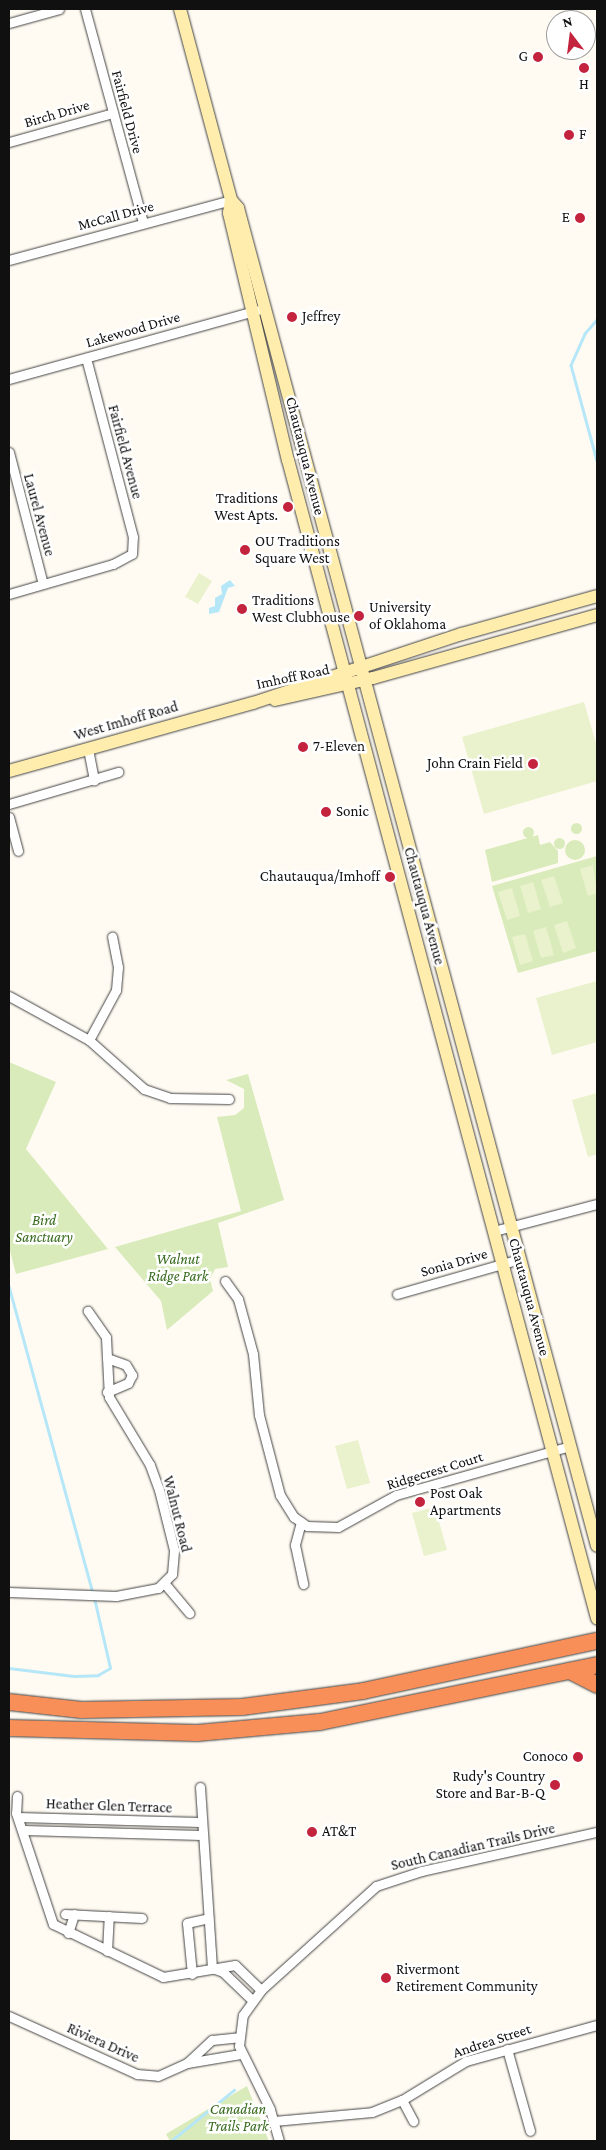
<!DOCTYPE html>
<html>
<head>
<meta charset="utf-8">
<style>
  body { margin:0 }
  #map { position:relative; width:606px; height:2150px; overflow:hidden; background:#fffbf2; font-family:"Crimson Pro",serif }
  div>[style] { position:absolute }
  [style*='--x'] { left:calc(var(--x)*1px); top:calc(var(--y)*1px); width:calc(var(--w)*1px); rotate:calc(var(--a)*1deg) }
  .green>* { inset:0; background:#d9ebba }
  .round { border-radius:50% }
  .pitch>* { inset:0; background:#e9f2cc }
  .water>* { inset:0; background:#b5e7f8 }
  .stream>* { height:2.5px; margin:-1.25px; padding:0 1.25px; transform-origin:1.25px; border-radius:1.25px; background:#b5e7f8 }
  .roads { filter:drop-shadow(0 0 1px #434343) drop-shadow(0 0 1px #434343) }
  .street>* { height:9px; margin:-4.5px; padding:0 4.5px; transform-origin:4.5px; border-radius:4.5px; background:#fff }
  .secondary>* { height:12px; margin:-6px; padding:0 6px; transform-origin:6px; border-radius:6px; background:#ffedad }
  .highway>* { height:16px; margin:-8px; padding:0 8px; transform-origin:8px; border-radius:8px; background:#f88e58 }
  .dots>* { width:14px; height:14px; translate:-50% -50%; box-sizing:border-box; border:2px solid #fff; border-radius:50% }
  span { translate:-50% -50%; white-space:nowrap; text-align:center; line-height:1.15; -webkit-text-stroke:5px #fff; paint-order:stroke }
  .poi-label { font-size:15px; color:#101010 }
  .right { translate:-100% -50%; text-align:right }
  .left { translate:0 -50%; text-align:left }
  .street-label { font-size:15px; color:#101010 }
  .park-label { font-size:15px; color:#366a1d; font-style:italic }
  .frame { position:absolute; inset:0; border:10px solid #101010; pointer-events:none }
  .north { position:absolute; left:546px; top:10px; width:50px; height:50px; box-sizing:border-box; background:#fff; border:1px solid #9f9f9f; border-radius:50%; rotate:345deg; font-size:14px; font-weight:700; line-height:20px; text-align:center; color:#101010 }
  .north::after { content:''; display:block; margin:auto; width:18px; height:22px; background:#c4233d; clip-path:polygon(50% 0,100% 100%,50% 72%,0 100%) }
</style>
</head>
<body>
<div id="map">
  <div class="green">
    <i class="round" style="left:570.5px;top:822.5px;width:11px;height:11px"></i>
    <i class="round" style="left:522.5px;top:826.5px;width:11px;height:11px"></i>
    <i style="clip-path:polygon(538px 835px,540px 845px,550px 842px,558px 851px,558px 863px,492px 882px,485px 850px)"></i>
    <i class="round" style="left:553.5px;top:837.5px;width:11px;height:11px"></i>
    <i class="round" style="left:565px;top:840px;width:20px;height:20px"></i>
    <i style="clip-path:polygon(597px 856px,597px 951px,518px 973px,492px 886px)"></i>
    <i style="clip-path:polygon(9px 1062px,56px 1082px,26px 1149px,108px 1249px,16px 1274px,9px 1247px)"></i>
    <i style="clip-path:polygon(248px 1074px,284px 1200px,218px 1223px,228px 1267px,215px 1269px,210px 1279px,213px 1291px,167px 1330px,161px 1301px,115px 1247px,241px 1211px,217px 1117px,235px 1115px,244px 1108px,244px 1089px,226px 1080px)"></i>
    <i style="clip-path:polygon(247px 2086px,269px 2141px,170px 2141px,166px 2134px)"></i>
  </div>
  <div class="pitch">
    <i style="clip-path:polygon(199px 573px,212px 581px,198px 604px,185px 597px)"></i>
    <i style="clip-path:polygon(584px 702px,597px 747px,597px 781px,484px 814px,462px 737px)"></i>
    <i style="clip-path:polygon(593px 865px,597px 893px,588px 896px,580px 869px)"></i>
    <i style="clip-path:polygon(554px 876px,563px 903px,550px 907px,541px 880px)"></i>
    <i style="clip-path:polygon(533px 882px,541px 909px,528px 913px,520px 886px)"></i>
    <i style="clip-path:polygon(512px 888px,520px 916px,507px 920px,498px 892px)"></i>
    <i style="clip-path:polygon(567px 921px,576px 948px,563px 953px,554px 925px)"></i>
    <i style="clip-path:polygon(546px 927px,554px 955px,541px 958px,533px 931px)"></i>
    <i style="clip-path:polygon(525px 934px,533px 961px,520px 965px,512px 937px)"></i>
    <i style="clip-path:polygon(597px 981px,597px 1042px,552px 1055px,536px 998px)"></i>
    <i style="clip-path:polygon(597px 1093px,597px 1154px,588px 1157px,572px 1100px)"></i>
    <i style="clip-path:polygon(358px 1440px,370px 1483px,347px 1489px,335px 1446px)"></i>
    <i style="clip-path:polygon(435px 1507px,447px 1550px,424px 1556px,412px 1513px)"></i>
  </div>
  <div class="water">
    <i style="clip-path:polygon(230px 580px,235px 586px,228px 588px,219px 612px,209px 614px,209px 608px,215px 606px,215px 598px,222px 594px,221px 586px)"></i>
  </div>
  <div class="stream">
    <i style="--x:597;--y:320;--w:18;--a:131"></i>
    <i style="--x:585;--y:334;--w:34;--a:114"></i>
    <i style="--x:571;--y:365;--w:99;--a:74.8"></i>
    <i style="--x:9;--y:1286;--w:318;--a:74.7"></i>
    <i style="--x:9;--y:1668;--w:65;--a:7"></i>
    <i style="--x:74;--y:1676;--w:24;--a:-2"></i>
    <i style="--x:98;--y:1675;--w:14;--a:-30"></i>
    <i style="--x:110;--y:1668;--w:72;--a:-102.9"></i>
    <i style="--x:171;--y:2141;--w:81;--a:-39"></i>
  </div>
  <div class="roads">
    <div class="street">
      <i style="--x:85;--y:9;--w:221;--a:74.8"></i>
      <i style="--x:9;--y:23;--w:52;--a:-15.6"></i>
      <i style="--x:9;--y:142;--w:108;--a:-15.6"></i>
      <i style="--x:9;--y:260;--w:230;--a:-15.1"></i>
      <i style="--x:9;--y:379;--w:257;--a:-15.5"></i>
      <i style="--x:9;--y:452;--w:136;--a:75.6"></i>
      <i style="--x:9;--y:594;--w:108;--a:-16.1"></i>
      <i style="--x:113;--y:564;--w:21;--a:-28"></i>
      <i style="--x:132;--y:554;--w:17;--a:-87"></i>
      <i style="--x:133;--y:537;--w:185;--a:-104.7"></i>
      <i style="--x:88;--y:749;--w:32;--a:79"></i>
      <i style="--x:9;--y:804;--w:114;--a:-16.4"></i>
      <i style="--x:9;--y:817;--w:35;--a:75"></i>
      <i style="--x:9;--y:996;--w:91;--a:28.8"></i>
      <i style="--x:89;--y:1040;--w:74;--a:41.7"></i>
      <i style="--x:144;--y:1089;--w:28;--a:19"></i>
      <i style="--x:170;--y:1098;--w:59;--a:1"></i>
      <i style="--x:89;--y:1040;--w:57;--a:-61.6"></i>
      <i style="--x:116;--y:990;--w:23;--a:-85"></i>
      <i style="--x:118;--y:967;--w:31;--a:-101"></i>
      <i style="--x:494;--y:1231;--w:106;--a:-14.7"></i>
      <i style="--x:225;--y:1281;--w:22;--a:54"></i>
      <i style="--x:238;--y:1299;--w:57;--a:74.7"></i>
      <i style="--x:253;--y:1354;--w:61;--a:84.4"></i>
      <i style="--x:259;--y:1415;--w:83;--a:75.3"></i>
      <i style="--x:280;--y:1495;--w:26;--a:58"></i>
      <i style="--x:294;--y:1517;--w:16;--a:35"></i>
      <i style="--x:307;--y:1526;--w:31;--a:2"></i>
      <i style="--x:338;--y:1527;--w:66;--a:-28.9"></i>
      <i style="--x:396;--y:1495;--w:181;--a:-15.7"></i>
      <i style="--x:397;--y:1294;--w:128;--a:-15.9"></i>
      <i style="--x:107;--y:1358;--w:20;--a:20"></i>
      <i style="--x:126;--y:1365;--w:12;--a:59"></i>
      <i style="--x:132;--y:1375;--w:9;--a:117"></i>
      <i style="--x:128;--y:1383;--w:23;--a:157"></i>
      <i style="--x:301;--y:1522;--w:24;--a:105"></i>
      <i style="--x:295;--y:1545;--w:40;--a:78"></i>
      <i style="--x:165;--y:1584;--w:38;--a:50"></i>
      <i style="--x:9;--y:1592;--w:107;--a:2.1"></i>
      <i style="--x:116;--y:1596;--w:43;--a:-10.8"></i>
      <i style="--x:158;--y:1588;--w:20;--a:-45"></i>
      <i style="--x:172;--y:1574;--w:24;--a:-85"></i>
      <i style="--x:174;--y:1550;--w:62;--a:-104"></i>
      <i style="--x:159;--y:1490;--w:27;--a:-110"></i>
      <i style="--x:150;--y:1465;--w:79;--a:-121.1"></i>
      <i style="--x:109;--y:1397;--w:60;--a:-92.9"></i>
      <i style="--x:106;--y:1337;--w:32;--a:-125"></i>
      <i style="--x:200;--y:1787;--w:181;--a:86.2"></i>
      <i style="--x:17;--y:1796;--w:17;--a:93"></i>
      <i style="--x:16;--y:1813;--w:117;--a:71.6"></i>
      <i style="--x:53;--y:1924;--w:122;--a:25.7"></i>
      <i style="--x:163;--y:1977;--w:73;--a:-9.5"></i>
      <i style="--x:235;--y:1965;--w:36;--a:44"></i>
      <i style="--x:18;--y:1817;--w:182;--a:1.6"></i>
      <i style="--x:24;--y:1830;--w:177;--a:1.6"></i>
      <i style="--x:65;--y:1914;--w:77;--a:3"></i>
      <i style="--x:68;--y:1933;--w:20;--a:-72"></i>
      <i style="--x:107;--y:1951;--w:35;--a:-87"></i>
      <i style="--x:212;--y:1968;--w:12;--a:20"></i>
      <i style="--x:223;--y:1972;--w:40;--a:44"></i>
      <i style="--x:192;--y:1974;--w:51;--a:-95.6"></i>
      <i style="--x:187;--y:1923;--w:22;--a:-13"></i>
      <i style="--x:9;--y:2016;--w:141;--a:24.4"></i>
      <i style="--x:137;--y:2074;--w:21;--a:5"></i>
      <i style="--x:158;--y:2076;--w:32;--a:-24"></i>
      <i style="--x:187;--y:2063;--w:54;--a:-9.6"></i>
      <i style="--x:507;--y:2049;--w:85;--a:74.3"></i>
      <i style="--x:187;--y:2063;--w:34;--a:-43"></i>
      <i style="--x:212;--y:2040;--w:27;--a:-6"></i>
      <i style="--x:402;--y:2100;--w:24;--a:62"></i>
      <i style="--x:274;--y:2121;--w:98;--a:-5.2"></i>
      <i style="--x:372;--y:2112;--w:32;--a:-22"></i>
      <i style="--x:402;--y:2100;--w:75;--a:-31.4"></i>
      <i style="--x:466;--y:2061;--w:136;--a:-15.4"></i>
      <i style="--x:279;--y:2141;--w:33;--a:-106"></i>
      <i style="--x:270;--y:2109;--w:70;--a:-116.2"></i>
      <i style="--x:239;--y:2046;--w:31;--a:-83"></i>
      <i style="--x:243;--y:2015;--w:31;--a:-54"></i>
      <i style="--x:261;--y:1990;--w:155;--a:-42.1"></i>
      <i style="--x:376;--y:1886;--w:48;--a:-18.1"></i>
      <i style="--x:422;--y:1871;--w:179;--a:-12.6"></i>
    </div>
    <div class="secondary">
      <i style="--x:180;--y:9;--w:198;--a:75"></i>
      <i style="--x:231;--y:200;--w:13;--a:99"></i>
      <i style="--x:229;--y:213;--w:254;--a:76.6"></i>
      <i style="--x:288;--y:460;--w:1199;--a:75.06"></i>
      <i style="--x:231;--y:200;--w:11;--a:49"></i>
      <i style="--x:238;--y:208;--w:1385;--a:74.98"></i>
      <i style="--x:275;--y:700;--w:100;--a:-12.7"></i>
      <i style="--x:373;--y:678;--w:233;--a:-15.7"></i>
      <i style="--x:9;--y:771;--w:253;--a:-15.6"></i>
      <i style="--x:253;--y:703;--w:220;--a:-18.3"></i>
      <i style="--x:462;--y:634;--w:140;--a:-15.7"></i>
    </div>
    <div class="highway">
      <i style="--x:570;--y:1671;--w:30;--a:27"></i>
      <i style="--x:9;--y:1702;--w:73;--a:6.3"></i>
      <i style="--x:82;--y:1710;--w:160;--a:-1.1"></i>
      <i style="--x:242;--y:1707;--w:122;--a:-7.5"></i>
      <i style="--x:363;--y:1691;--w:239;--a:-12.1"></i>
      <i style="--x:9;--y:1728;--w:188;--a:1.5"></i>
      <i style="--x:197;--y:1733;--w:123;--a:-5.1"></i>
      <i style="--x:320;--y:1722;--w:283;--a:-11.6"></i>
    </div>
  </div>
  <div class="dots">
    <i style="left:538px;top:57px;background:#c4233d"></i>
    <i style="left:584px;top:68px;background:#c4233d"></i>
    <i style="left:569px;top:135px;background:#c4233d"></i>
    <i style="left:580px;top:218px;background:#c4233d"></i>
    <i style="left:292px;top:317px;background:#c4233d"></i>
    <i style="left:288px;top:507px;background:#c4233d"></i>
    <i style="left:245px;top:550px;background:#c4233d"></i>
    <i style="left:242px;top:609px;background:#c4233d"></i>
    <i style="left:359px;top:616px;background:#c4233d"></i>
    <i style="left:303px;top:747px;background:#c4233d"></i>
    <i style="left:533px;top:764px;background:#c4233d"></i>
    <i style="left:326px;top:812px;background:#c4233d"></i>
    <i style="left:390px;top:877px;background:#c4233d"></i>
    <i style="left:420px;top:1502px;background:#c4233d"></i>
    <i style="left:578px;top:1757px;background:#c4233d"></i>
    <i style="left:555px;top:1785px;background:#c4233d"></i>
    <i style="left:312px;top:1832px;background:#c4233d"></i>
    <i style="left:386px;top:1978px;background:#c4233d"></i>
  </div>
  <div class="poi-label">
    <span class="right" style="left:528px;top:57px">G</span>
    <span style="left:584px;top:85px">H</span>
    <span class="left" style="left:579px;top:135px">F</span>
    <span class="right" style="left:570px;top:218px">E</span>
    <span class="left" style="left:302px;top:317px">Jeffrey</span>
    <span class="right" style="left:278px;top:507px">Traditions<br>West Apts.</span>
    <span class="left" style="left:255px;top:550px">OU Traditions<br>Square West</span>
    <span class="left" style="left:252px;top:609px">Traditions<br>West Clubhouse</span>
    <span class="left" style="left:369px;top:616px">University<br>of Oklahoma</span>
    <span class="left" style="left:313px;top:747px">7-Eleven</span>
    <span class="right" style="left:523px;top:764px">John Crain Field</span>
    <span class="left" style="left:336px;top:812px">Sonic</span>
    <span class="right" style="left:380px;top:877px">Chautauqua/Imhoff</span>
    <span class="left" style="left:430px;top:1502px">Post Oak<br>Apartments</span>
    <span class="right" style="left:568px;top:1757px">Conoco</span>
    <span class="right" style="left:545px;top:1785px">Rudy's Country<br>Store and Bar-B-Q</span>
    <span class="left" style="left:322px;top:1832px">AT&amp;T</span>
    <span class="left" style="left:396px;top:1978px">Rivermont<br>Retirement Community</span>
  </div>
  <div class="street-label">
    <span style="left:127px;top:112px;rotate:75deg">Fairfield Drive</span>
    <span style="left:57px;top:114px;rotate:-16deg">Birch Drive</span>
    <span style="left:116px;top:216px;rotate:-15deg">McCall Drive</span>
    <span style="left:133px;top:330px;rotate:-16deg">Lakewood Drive</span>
    <span style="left:125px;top:452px;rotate:75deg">Fairfield Avenue</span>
    <span style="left:305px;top:456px;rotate:76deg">Chautauqua Avenue</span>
    <span style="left:39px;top:515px;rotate:75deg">Laurel Avenue</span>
    <span style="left:293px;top:677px;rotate:-12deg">Imhoff Road</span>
    <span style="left:126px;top:721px;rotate:-16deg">West Imhoff Road</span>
    <span style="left:424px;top:906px;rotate:75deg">Chautauqua Avenue</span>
    <span style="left:454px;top:1263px;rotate:-16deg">Sonia Drive</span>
    <span style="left:529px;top:1297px;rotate:75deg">Chautauqua Avenue</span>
    <span style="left:435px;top:1471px;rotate:-17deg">Ridgecrest Court</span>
    <span style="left:177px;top:1514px;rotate:76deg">Walnut Road</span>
    <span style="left:109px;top:1806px;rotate:2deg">Heather Glen Terrace</span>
    <span style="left:473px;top:1847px;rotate:-13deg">South Canadian Trails Drive</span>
    <span style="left:492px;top:2041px;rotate:-18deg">Andrea Street</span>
    <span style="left:103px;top:2043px;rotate:24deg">Riviera Drive</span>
  </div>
  <div class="park-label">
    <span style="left:44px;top:1229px">Bird<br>Sanctuary</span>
    <span style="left:178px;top:1268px">Walnut<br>Ridge Park</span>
    <span style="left:238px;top:2118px">Canadian<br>Trails Park</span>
  </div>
  <div class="frame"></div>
  <div class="north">N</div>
</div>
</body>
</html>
